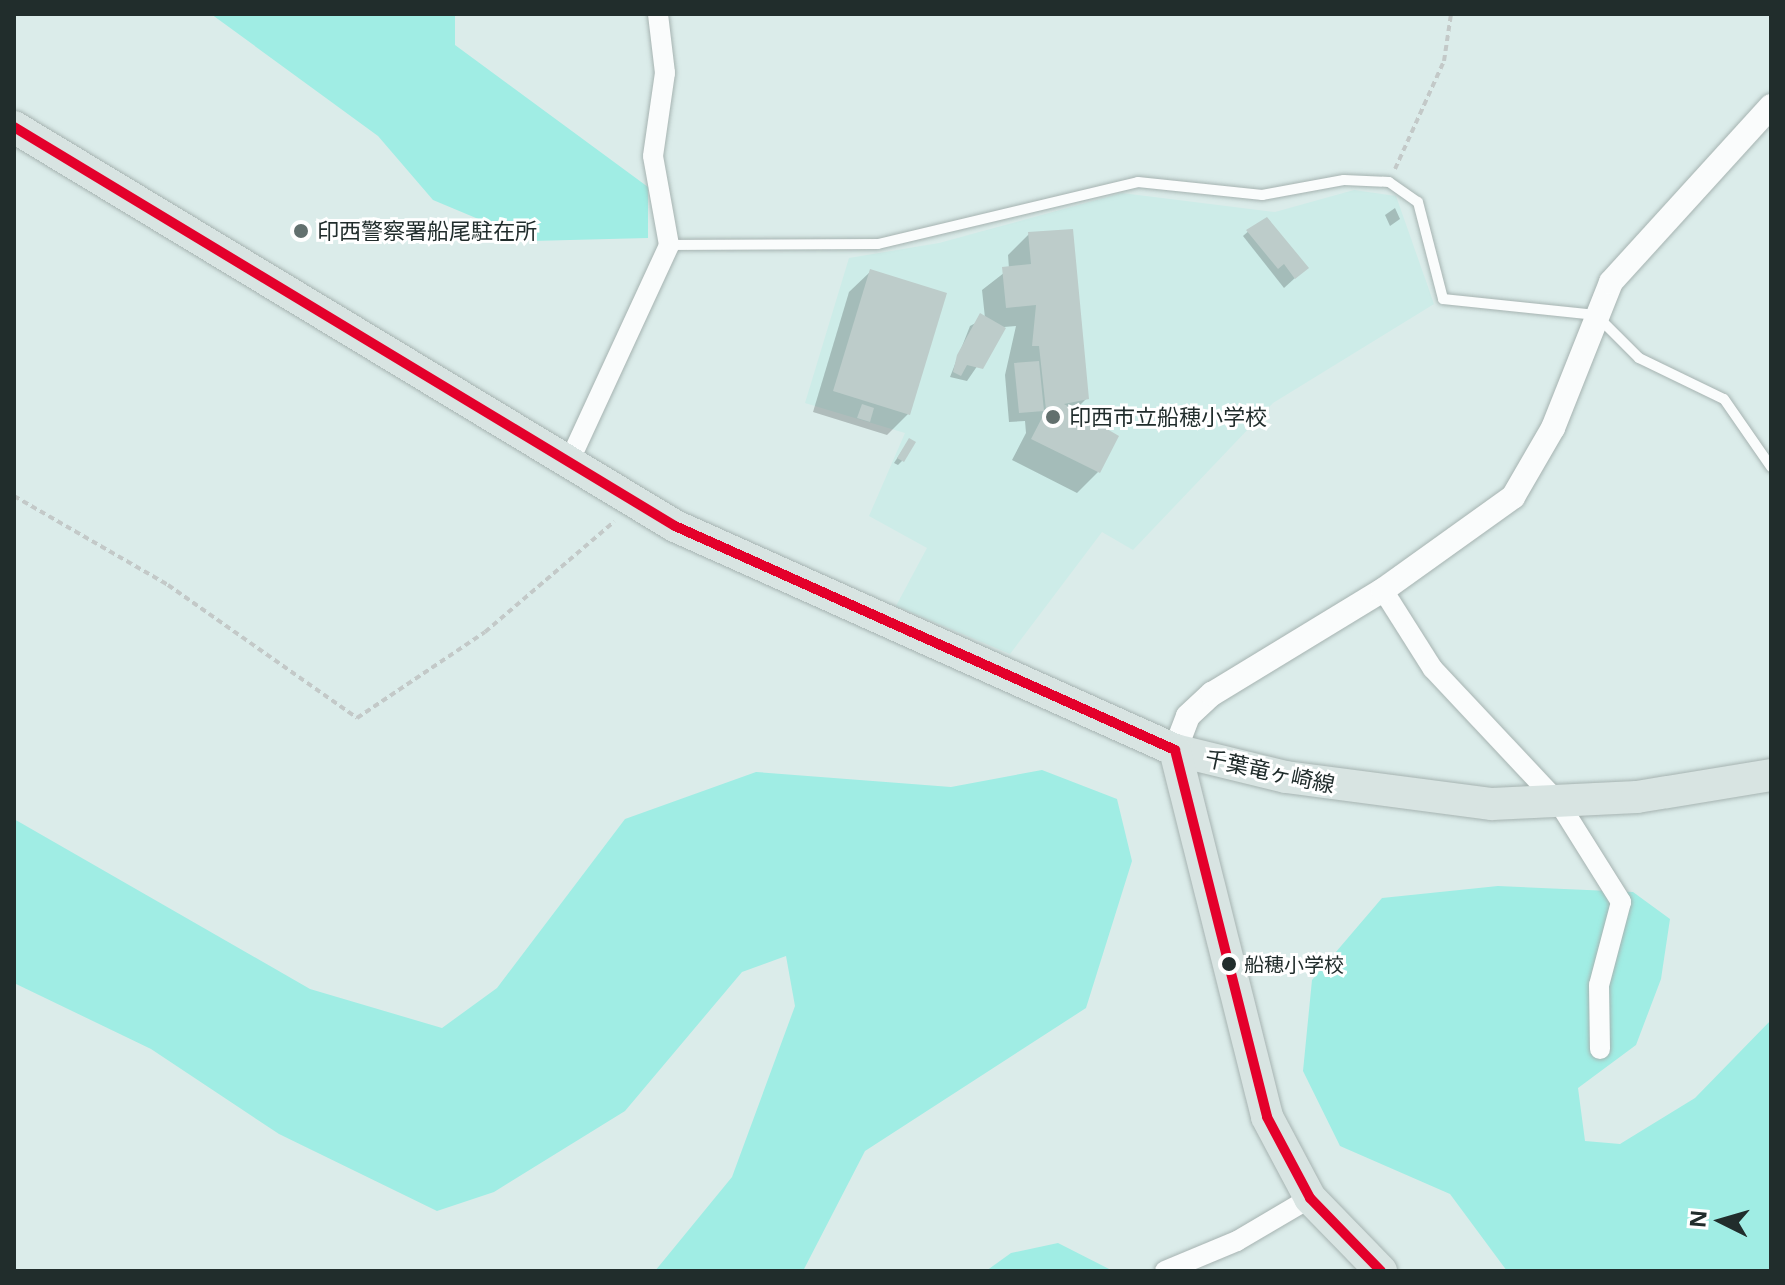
<!DOCTYPE html>
<html>
<head>
<meta charset="utf-8">
<style>
  body { margin:0 }
  #map { position:relative; width:1785px; height:1285px; overflow:hidden; background:#dbecea; font-family:"Noto Sans","Noto Sans JP",sans-serif }
  div>[style] { position:absolute }
  [style*='--x'] { left:calc(var(--x)*1px); top:calc(var(--y)*1px); width:calc(var(--w)*1px); rotate:calc(var(--a)*1deg) }
  .built>* { inset:0; background:#cdece8 }
  .green>* { inset:0; background:#a0ede4 }
  .shadow>* { inset:0; background:#0003 }
  .building>* { inset:0; background:#bdccca }
  .path>* { height:4px; margin-top:-2px; transform-origin:0; background:repeating-linear-gradient(90deg,#c3c9c8 0 6px,transparent 0 10px) }
  .roads { filter:drop-shadow(0 0 2px #a6b3b1) drop-shadow(0 0 2px #a6b3b1) }
  .service>* { height:10px; margin:-5px; padding:0 5px; transform-origin:5px; border-radius:5px; background:#fafcfc }
  .minor>* { height:20px; margin:-10px; padding:0 10px; transform-origin:10px; border-radius:10px; background:#fafcfc }
  .tertiary>* { height:24px; margin:-12px; padding:0 12px; transform-origin:12px; border-radius:12px; background:#fafcfc }
  .primary>* { height:32px; margin:-16px; padding:0 16px; transform-origin:16px; border-radius:16px; background:#d8e4e2 }
  .bus-1>* { height:10px; margin:-5px; padding:0 5px; transform-origin:5px; border-radius:5px; background:#e4002b }
  .dots>* { width:22px; height:22px; translate:-50% -50%; box-sizing:border-box; border:4px solid #fff; border-radius:50% }
  span { translate:-50% -50%; white-space:nowrap; text-align:center; line-height:1.15; -webkit-text-stroke:6px #fff; paint-order:stroke }
  .bus-label { font-size:20px; color:#212d2c }
  .left { translate:0 -50%; text-align:left }
  .poi-label { font-size:22px; color:#212d2c }
  .street-label { font-size:22px; color:#212d2c }
  .frame { position:absolute; inset:0; border:16px solid #212d2c; pointer-events:none }
  .north { position:absolute; left:1681px; top:1181px; width:80px; height:80px; -webkit-text-stroke:6px #fff; paint-order:stroke; rotate:275deg; font-size:22px; font-weight:700; line-height:32px; text-align:center; color:#212d2c }
  .north::after { content:''; display:block; margin:auto; width:28px; height:36px; background:#212d2c; clip-path:polygon(50% 0,100% 100%,50% 72%,0 100%) }
</style>
</head>
<body>
<div id="map">
  <div class="built">
    <i style="clip-path:polygon(1354px 190px,1396px 196px,1434px 304px,1273px 403px,1133px 550px,1102px 532px,1010px 654px,896px 606px,927px 548px,869px 516px,905px 433px,805px 403px,849px 258px,939px 243px,1122px 193px,1275px 212px)"></i>
  </div>
  <div class="green">
    <i style="clip-path:polygon(211px 14px,455px 14px,455px 45px,648px 187px,648px 238px,531px 241px,433px 200px,378px 136px)"></i>
    <i style="clip-path:polygon(1042px 770px,1117px 799px,1132px 861px,1086px 1008px,865px 1151px,803px 1271px,655px 1271px,732px 1177px,795px 1006px,786px 956px,742px 972px,625px 1111px,494px 1192px,437px 1211px,279px 1134px,151px 1049px,14px 983px,14px 819px,310px 989px,442px 1028px,497px 988px,625px 819px,756px 772px,951px 787px)"></i>
    <i style="clip-path:polygon(1498px 886px,1633px 892px,1670px 919px,1661px 979px,1636px 1045px,1578px 1088px,1585px 1141px,1620px 1144px,1695px 1098px,1771px 1020px,1771px 1271px,1507px 1271px,1450px 1194px,1340px 1146px,1303px 1071px,1312px 980px,1382px 898px)"></i>
    <i style="clip-path:polygon(1058px 1243px,1113px 1271px,986px 1271px,1011px 1253px)"></i>
  </div>
  <div class="shadow">
    <i style="clip-path:polygon(1395px 208px,1400px 219px,1390px 226px,1385px 215px)"></i>
    <i style="clip-path:polygon(1251px 229px,1306px 268px,1284px 288px,1243px 236px)"></i>
    <i style="clip-path:polygon(1029px 234px,1087px 398px,1073px 412px,1098px 472px,1077px 493px,1012px 460px,1026px 433px,1025px 421px,1009px 422px,1005px 375px,1016px 326px,1004px 327px,967px 381px,950px 377px,970px 326px,985px 318px,982px 290px,1009px 269px,1008px 255px)"></i>
    <i style="clip-path:polygon(871px 271px,908px 414px,887px 435px,813px 412px,849px 292px)"></i>
    <i style="clip-path:polygon(909px 440px,902px 461px,898px 465px,894px 463px)"></i>
  </div>
  <div class="building">
    <i style="clip-path:polygon(1267px 217px,1309px 268px,1295px 279px,1284px 264px,1278px 269px,1246px 230px)"></i>
    <i style="clip-path:polygon(1073px 229px,1089px 399px,1064px 404px,1119px 436px,1100px 473px,1031px 439px,1046px 410px,1039px 346px,1032px 346px,1036px 305px,1006px 308px,1002px 267px,1031px 264px,1028px 232px)"></i>
    <i style="clip-path:polygon(870px 269px,947px 293px,910px 415px,833px 391px)"></i>
    <i style="clip-path:polygon(980px 313px,1006px 328px,983px 369px,967px 365px,961px 376px,953px 372px,957px 355px)"></i>
    <i style="clip-path:polygon(1039px 361px,1044px 411px,1019px 413px,1014px 363px)"></i>
    <i style="clip-path:polygon(862px 404px,874px 408px,870px 422px,857px 418px)"></i>
    <i style="clip-path:polygon(909px 438px,916px 442px,904px 462px,897px 458px)"></i>
  </div>
  <div class="path">
    <i style="--x:1395;--y:169;--w:119;--a:-65.6"></i>
    <i style="--x:1444;--y:61;--w:48;--a:-81.5"></i>
    <i style="--x:14;--y:496;--w:178;--a:30"></i>
    <i style="--x:168;--y:585;--w:231;--a:35.1"></i>
    <i style="--x:357;--y:718;--w:154;--a:-33.9"></i>
    <i style="--x:485;--y:632;--w:170;--a:-40.5"></i>
  </div>
  <div class="roads">
    <div class="service">
      <i style="--x:669;--y:245;--w:209;--a:-0.3"></i>
      <i style="--x:878;--y:244;--w:267;--a:-13.4"></i>
      <i style="--x:1138;--y:182;--w:125;--a:6"></i>
      <i style="--x:1262;--y:195;--w:83;--a:-10.4"></i>
      <i style="--x:1344;--y:180;--w:45;--a:2.5"></i>
      <i style="--x:1389;--y:182;--w:35;--a:35"></i>
      <i style="--x:1418;--y:202;--w:100;--a:75.5"></i>
      <i style="--x:1443;--y:299;--w:154;--a:6"></i>
      <i style="--x:1596;--y:315;--w:61;--a:45"></i>
      <i style="--x:1639;--y:358;--w:94;--a:25.8"></i>
      <i style="--x:1724;--y:399;--w:83;--a:55.3"></i>
    </div>
    <div class="minor">
      <i style="--x:568;--y:464;--w:241;--a:-65.2"></i>
      <i style="--x:669;--y:245;--w:90;--a:-100.2"></i>
      <i style="--x:653;--y:156;--w:84;--a:-81.8"></i>
      <i style="--x:665;--y:73;--w:59;--a:-96.8"></i>
      <i style="--x:1383;--y:590;--w:93;--a:57.7"></i>
      <i style="--x:1433;--y:669;--w:184;--a:46.8"></i>
      <i style="--x:1559;--y:803;--w:117;--a:57.9"></i>
      <i style="--x:1621;--y:902;--w:86;--a:104.8"></i>
      <i style="--x:1599;--y:985;--w:64;--a:89.1"></i>
      <i style="--x:1165;--y:1271;--w:78;--a:-22.6"></i>
      <i style="--x:1237;--y:1241;--w:85;--a:-30.5"></i>
    </div>
    <div class="tertiary">
      <i style="--x:1175;--y:750;--w:36;--a:-69"></i>
      <i style="--x:1188;--y:716;--w:33;--a:-43"></i>
      <i style="--x:1212;--y:694;--w:200;--a:-31.3"></i>
      <i style="--x:1383;--y:590;--w:160;--a:-35.6"></i>
      <i style="--x:1513;--y:497;--w:80;--a:-59.9"></i>
      <i style="--x:1553;--y:428;--w:157;--a:-68.3"></i>
      <i style="--x:1611;--y:282;--w:238;--a:-47.7"></i>
    </div>
    <div class="primary">
      <i style="--x:14;--y:127;--w:772;--a:31.12"></i>
      <i style="--x:675;--y:526;--w:548;--a:24.13"></i>
      <i style="--x:1175;--y:750;--w:114;--a:13.7"></i>
      <i style="--x:1286;--y:777;--w:208;--a:7.5"></i>
      <i style="--x:1492;--y:804;--w:145;--a:-2.8"></i>
      <i style="--x:1637;--y:797;--w:136;--a:-9.3"></i>
      <i style="--x:1175;--y:750;--w:378;--a:75.9"></i>
      <i style="--x:1267;--y:1117;--w:92;--a:62"></i>
      <i style="--x:1310;--y:1198;--w:102;--a:45.8"></i>
    </div>
  </div>
  <div class="bus-1">
    <i style="--x:14;--y:127;--w:772;--a:31.12"></i>
    <i style="--x:675;--y:526;--w:548;--a:24.13"></i>
    <i style="--x:1175;--y:750;--w:378;--a:75.9"></i>
    <i style="--x:1267;--y:1117;--w:92;--a:62"></i>
    <i style="--x:1310;--y:1198;--w:102;--a:45.8"></i>
  </div>
  <div class="dots">
    <i style="left:301px;top:231px;background:#62706e"></i>
    <i style="left:1053px;top:417px;background:#62706e"></i>
    <i style="left:1229px;top:964px;background:#212d2c"></i>
  </div>
  <div class="bus-label">
    <span class="left" style="left:1244px;top:964px">船穂小学校</span>
  </div>
  <div class="poi-label">
    <span class="left" style="left:317px;top:231px">印西警察署船尾駐在所</span>
    <span class="left" style="left:1069px;top:417px">印西市立船穂小学校</span>
  </div>
  <div class="street-label">
    <span style="left:1270px;top:771px;rotate:12deg">千葉竜ヶ崎線</span>
  </div>
  <div class="frame"></div>
  <div class="north">N</div>
</div>
</body>
</html>
